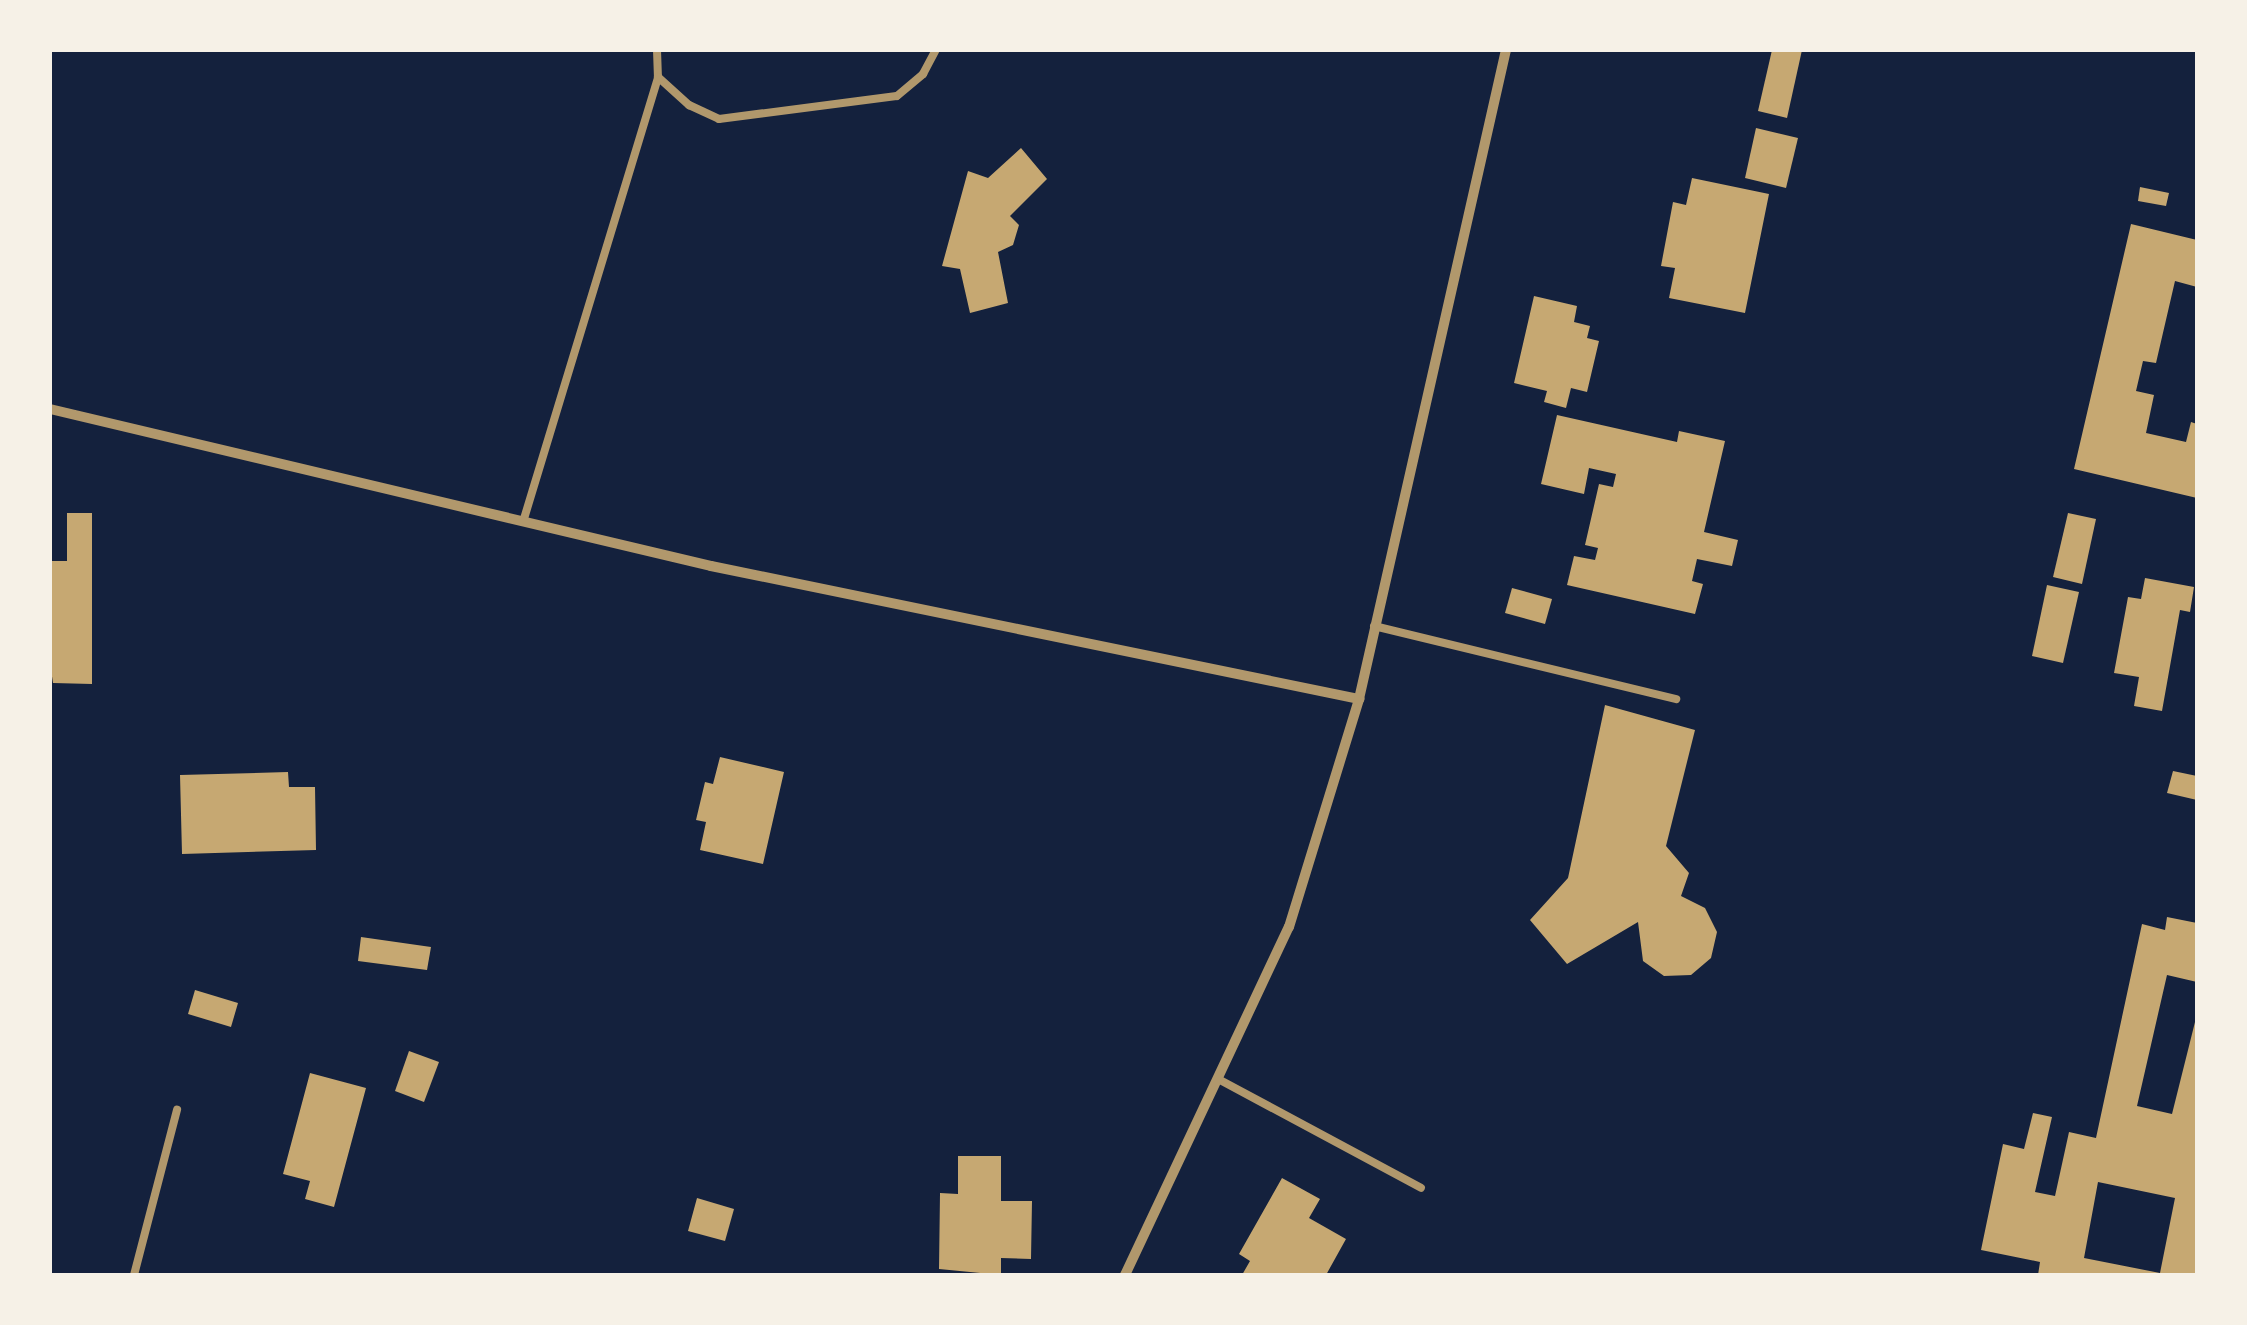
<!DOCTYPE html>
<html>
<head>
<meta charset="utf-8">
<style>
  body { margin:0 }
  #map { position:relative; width:2247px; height:1325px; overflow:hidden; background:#14213d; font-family:"Open Sans",sans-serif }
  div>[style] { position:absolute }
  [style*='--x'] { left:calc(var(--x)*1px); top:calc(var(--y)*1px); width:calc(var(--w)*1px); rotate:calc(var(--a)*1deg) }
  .building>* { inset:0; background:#c6a872 }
  .service>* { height:8px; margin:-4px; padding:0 4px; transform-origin:4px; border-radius:4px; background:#b1986c }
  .minor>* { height:10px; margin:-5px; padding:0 5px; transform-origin:5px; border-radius:5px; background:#b1986c }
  span { translate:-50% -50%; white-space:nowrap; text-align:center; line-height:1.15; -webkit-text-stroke:8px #f6f1e7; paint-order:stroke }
  .frame { position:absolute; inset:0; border:52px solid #f6f1e7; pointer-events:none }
</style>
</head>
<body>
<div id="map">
  <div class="building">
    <i style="clip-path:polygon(1772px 50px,1802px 50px,1787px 118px,1758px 111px)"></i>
    <i style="clip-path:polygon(1756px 128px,1798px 138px,1786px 188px,1745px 178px)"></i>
    <i style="clip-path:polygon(1021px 148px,1047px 179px,1010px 216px,1019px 225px,1013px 245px,998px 252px,1008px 303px,970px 313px,960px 269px,942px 266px,968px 171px,988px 178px)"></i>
    <i style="clip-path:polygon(1692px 178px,1769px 194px,1745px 313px,1669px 298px,1675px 268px,1661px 266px,1673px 202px,1686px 205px)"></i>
    <i style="clip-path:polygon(2140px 187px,2169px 193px,2166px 206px,2138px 201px)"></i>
    <i style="clip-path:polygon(2131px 224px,2197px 240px,2197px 287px,2175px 281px,2156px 363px,2143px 361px,2136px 391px,2154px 395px,2146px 433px,2186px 442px,2191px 422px,2197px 424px,2197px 498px,2074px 469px)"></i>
    <i style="clip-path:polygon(1534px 296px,1577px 306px,1574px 322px,1590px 326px,1587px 338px,1599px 341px,1587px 392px,1571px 388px,1566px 408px,1544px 402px,1547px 391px,1514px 383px)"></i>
    <i style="clip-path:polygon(1557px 415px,1677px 442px,1679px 431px,1725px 441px,1704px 532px,1738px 540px,1732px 566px,1697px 559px,1692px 581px,1703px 584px,1695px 614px,1567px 585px,1574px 556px,1595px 560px,1598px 548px,1585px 545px,1599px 484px,1613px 487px,1616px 474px,1589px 468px,1584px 494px,1541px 484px)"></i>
    <i style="clip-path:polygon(67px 513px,92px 513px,92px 684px,53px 683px,50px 663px,50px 561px,67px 561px)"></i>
    <i style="clip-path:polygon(2068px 513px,2096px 519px,2082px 584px,2053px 577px)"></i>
    <i style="clip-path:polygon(2145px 578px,2194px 587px,2190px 612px,2180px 610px,2162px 711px,2134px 706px,2139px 677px,2114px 673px,2128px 597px,2141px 599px)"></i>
    <i style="clip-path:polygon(2047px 585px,2079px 592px,2063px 663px,2032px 656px)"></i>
    <i style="clip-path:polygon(1512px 588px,1552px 599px,1545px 624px,1505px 613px)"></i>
    <i style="clip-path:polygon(1605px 705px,1695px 730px,1666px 846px,1689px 873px,1681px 896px,1705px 908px,1717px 932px,1711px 958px,1691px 975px,1664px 976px,1643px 961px,1638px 922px,1567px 964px,1530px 920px,1568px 878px)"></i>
    <i style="clip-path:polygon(720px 757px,784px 772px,763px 864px,700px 850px,706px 822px,696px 820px,705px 782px,713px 784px)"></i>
    <i style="clip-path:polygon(2173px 771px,2197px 776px,2197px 800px,2167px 793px)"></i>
    <i style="clip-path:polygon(288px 772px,289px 787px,315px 787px,316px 850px,182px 854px,180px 775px)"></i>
    <i style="clip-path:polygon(evenodd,2167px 917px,2197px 923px,2197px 982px,2167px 975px,2137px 1106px,2172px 1114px,2197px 1014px,2197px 1275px,2038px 1275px,2040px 1262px,1981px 1250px,2003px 1144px,2024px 1149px,2033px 1113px,2052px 1117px,2035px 1192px,2055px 1196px,2069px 1132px,2096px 1138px,2142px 924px,2165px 930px,2167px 917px,2098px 1182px,2175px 1198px,2160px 1273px,2084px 1258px,2098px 1182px)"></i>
    <i style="clip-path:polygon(361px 937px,431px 947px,427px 970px,358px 961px)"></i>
    <i style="clip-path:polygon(195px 990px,238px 1003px,231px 1027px,188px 1014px)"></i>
    <i style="clip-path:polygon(409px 1051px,439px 1062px,424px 1102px,395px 1091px)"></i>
    <i style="clip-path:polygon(310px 1073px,366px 1088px,334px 1207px,305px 1199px,310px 1181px,283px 1174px)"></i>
    <i style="clip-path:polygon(958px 1156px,1001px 1156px,1001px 1201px,1032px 1201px,1031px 1259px,1001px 1258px,1001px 1275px,939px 1269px,940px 1193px,958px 1194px)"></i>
    <i style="clip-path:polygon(1282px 1178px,1320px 1199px,1309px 1218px,1346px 1239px,1326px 1275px,1242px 1275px,1250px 1261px,1239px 1254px)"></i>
    <i style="clip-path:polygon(697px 1198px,734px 1209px,725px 1241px,688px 1231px)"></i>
  </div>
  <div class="service">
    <i style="--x:657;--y:50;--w:27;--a:88"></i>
    <i style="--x:658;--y:77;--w:42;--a:42.1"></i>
    <i style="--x:689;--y:105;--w:33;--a:25"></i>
    <i style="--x:719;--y:119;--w:179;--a:-7.4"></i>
    <i style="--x:897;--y:96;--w:34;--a:-40"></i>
    <i style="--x:923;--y:74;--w:27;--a:-62"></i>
    <i style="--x:523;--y:522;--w:465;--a:-73.1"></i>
    <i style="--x:1374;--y:626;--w:311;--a:13.6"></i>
    <i style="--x:1220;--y:1080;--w:228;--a:28.2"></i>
    <i style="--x:134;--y:1275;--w:171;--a:-75.4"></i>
  </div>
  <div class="minor">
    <i style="--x:50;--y:409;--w:679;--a:13.36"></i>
    <i style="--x:711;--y:566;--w:662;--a:11.6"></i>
    <i style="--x:1125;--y:1275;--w:385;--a:-64.8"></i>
    <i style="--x:1289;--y:927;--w:239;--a:-72.9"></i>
    <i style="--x:1359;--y:699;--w:665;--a:-77.24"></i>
  </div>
  <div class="frame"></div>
</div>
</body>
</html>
